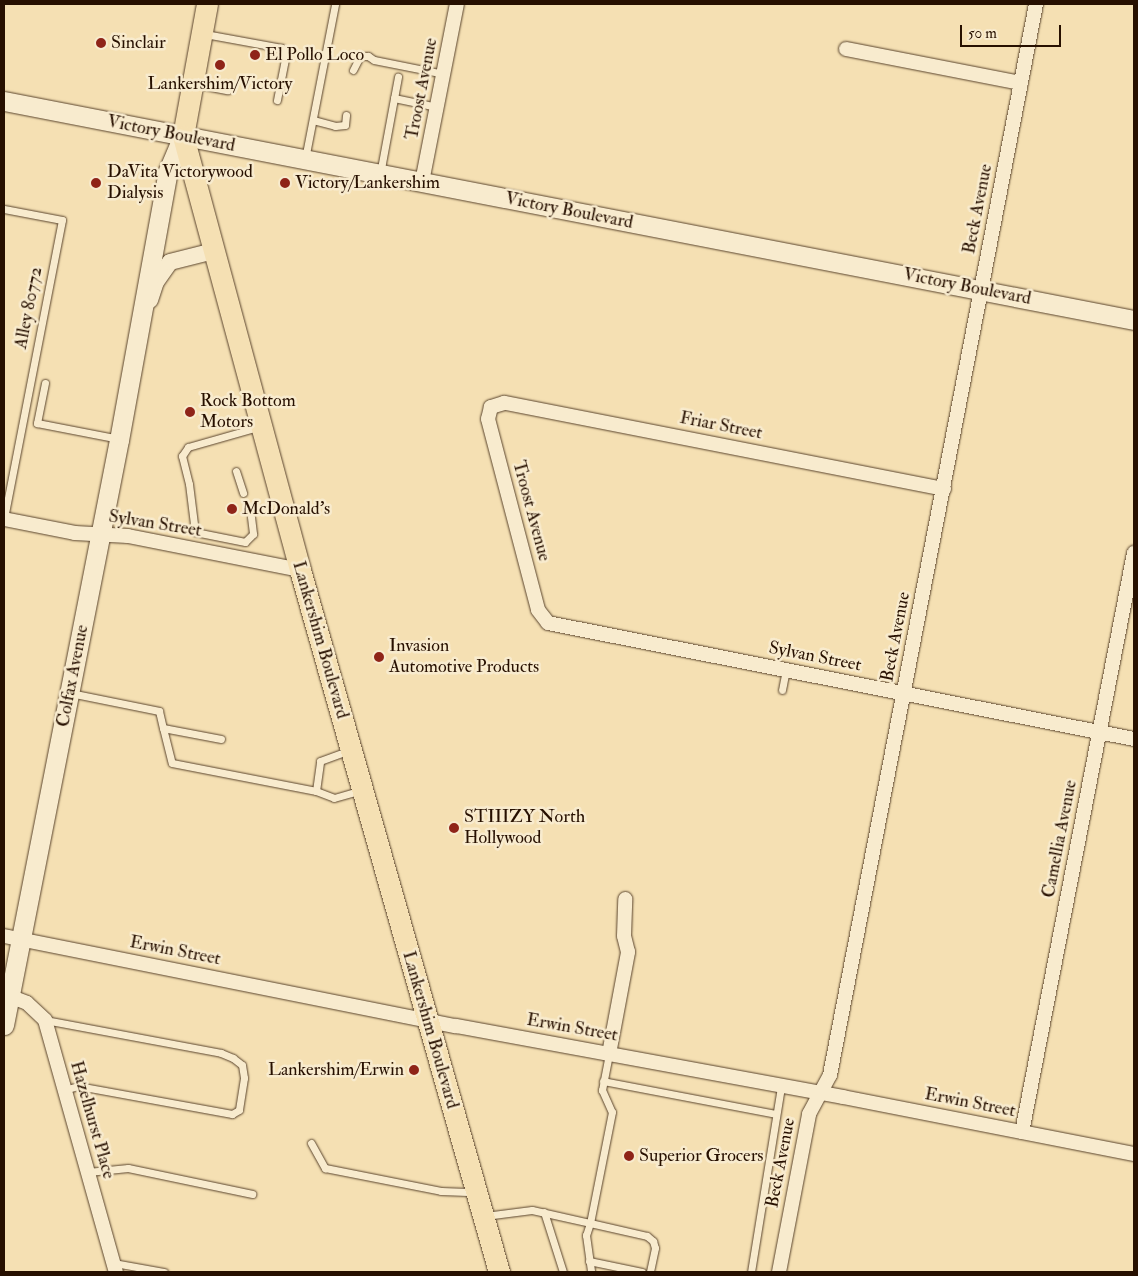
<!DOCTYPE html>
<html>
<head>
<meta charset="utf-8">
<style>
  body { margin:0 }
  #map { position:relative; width:1138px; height:1276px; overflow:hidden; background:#f5e0b3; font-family:"IM FELL Double Pica",serif }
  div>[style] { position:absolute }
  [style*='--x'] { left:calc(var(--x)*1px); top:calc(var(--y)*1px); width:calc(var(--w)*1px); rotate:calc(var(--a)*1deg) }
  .roads { filter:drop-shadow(0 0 1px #5a442d) drop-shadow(0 0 1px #5a442d) }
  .service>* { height:7px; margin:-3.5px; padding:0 3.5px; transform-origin:3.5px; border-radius:3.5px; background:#f8ebce }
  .minor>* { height:14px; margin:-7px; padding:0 7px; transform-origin:7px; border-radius:7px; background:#f8ebce }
  .tertiary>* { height:16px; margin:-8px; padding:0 8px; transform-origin:8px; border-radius:8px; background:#f8ebce }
  .secondary>* { height:19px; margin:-9.5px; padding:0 9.5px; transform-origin:9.5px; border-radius:9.5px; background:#f8ebce }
  .primary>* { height:21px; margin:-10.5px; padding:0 10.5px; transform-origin:10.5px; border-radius:10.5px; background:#f5e0b3 }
  .dots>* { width:14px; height:14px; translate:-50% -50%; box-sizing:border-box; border:2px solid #f8ebce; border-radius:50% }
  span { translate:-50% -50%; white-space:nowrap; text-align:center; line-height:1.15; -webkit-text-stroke:5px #f8ebce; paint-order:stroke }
  .poi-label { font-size:18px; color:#271000 }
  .left { translate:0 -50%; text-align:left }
  .right { translate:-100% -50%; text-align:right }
  .street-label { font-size:18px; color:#271000 }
  .frame { position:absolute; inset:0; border:5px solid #271000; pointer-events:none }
  .scale { position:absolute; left:960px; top:25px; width:101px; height:22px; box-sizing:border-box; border:2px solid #271000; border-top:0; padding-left:6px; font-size:15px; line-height:18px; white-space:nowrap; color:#271000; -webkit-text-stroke:4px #f8ebce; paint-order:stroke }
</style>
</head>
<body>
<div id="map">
  <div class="roads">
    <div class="service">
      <i style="--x:205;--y:34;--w:78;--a:10.3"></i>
      <i style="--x:282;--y:48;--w:7;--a:56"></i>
      <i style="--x:286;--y:54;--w:47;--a:101.1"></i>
      <i style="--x:353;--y:70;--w:16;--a:-63"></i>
      <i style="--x:360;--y:56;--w:8;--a:0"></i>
      <i style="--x:368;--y:56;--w:7;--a:34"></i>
      <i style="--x:374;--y:60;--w:71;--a:11.3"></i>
      <i style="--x:195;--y:84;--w:33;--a:11"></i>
      <i style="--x:394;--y:98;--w:44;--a:11.8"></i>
      <i style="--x:313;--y:120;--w:23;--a:15"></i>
      <i style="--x:335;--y:126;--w:10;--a:-6"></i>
      <i style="--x:345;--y:125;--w:10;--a:-84"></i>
      <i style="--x:305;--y:159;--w:158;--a:-79"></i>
      <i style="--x:380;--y:174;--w:99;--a:-79.5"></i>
      <i style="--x:4;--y:209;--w:59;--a:10.7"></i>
      <i style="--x:62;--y:220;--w:305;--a:101"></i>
      <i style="--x:45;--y:383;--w:41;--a:101.3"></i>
      <i style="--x:37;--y:423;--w:84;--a:11"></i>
      <i style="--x:236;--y:471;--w:23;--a:72"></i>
      <i style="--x:251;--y:517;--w:17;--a:83"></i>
      <i style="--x:253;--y:534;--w:11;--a:135"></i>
      <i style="--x:245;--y:542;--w:51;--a:-168.7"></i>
      <i style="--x:195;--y:532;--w:48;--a:-97.1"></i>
      <i style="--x:189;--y:484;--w:29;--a:-104"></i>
      <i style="--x:182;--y:456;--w:11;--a:-56"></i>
      <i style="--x:188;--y:447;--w:73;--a:-15.9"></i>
      <i style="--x:782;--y:690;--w:20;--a:-79"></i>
      <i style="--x:70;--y:693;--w:91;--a:11.4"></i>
      <i style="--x:159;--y:711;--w:17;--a:77"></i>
      <i style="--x:163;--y:728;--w:59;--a:10.7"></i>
      <i style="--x:163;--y:728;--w:36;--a:76"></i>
      <i style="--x:172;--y:763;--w:147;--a:11"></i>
      <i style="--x:316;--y:791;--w:19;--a:21"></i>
      <i style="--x:334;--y:798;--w:26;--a:-16"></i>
      <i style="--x:316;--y:791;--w:30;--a:-82"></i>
      <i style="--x:320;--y:761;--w:32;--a:-20"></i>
      <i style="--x:45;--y:1020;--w:179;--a:10.6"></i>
      <i style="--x:221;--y:1053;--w:13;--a:23"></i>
      <i style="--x:233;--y:1058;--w:11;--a:38"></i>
      <i style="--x:242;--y:1065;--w:13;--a:81"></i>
      <i style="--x:244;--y:1078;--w:32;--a:99"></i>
      <i style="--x:239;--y:1110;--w:8;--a:150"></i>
      <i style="--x:232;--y:1114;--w:157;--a:-169.7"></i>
      <i style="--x:78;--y:1086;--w:15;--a:164"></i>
      <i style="--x:609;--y:1054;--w:37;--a:101"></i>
      <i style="--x:602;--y:1090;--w:24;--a:66"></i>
      <i style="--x:612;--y:1112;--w:113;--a:101.2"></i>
      <i style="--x:590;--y:1223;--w:58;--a:12.8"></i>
      <i style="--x:647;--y:1236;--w:8;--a:40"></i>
      <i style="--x:653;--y:1241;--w:7;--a:74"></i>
      <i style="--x:655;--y:1248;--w:25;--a:102"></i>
      <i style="--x:603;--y:1081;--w:176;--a:10.8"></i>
      <i style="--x:311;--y:1143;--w:29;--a:61"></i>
      <i style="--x:325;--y:1168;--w:118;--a:11.2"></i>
      <i style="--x:441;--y:1191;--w:33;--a:2"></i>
      <i style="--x:88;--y:1172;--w:40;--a:-5.7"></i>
      <i style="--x:128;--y:1168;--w:127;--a:11.8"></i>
      <i style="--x:544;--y:1212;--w:63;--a:72.4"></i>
      <i style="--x:485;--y:1216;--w:47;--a:-7.3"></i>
      <i style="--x:532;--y:1210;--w:59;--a:12.6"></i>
      <i style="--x:590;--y:1223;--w:13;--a:108"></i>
      <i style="--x:586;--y:1235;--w:37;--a:82"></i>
      <i style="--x:589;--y:1261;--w:54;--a:11.7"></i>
      <i style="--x:114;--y:1263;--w:51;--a:10.2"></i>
      <i style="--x:751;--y:1272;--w:187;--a:-80.8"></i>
    </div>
    <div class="minor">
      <i style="--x:846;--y:49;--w:178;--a:11"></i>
      <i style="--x:422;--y:182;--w:181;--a:-78.9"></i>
      <i style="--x:944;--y:489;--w:448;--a:-168.9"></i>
      <i style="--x:504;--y:403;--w:14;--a:163"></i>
      <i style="--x:491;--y:407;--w:12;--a:104"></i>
      <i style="--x:488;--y:419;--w:197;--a:75.3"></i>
      <i style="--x:538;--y:610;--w:16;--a:52"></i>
      <i style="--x:548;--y:623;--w:597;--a:11.2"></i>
      <i style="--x:4;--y:519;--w:72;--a:11.2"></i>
      <i style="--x:75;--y:533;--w:53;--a:3.2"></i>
      <i style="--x:128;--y:536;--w:175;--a:11.2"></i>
      <i style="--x:4;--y:936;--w:461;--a:11.3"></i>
      <i style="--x:456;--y:1026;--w:393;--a:10.4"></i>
      <i style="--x:843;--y:1097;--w:297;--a:11.1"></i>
      <i style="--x:9;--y:996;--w:19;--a:21"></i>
      <i style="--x:27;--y:1003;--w:25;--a:43"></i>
      <i style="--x:45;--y:1020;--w:262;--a:74.3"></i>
      <i style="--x:609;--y:1054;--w:104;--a:-79.4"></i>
      <i style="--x:628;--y:952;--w:16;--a:-104"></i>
      <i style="--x:624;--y:936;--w:37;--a:-88"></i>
      <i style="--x:1022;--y:1132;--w:590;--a:-79.05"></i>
      <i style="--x:779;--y:1272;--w:161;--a:-79.2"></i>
      <i style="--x:809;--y:1114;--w:44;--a:-61.7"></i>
      <i style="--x:830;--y:1075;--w:1091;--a:-79.11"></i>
    </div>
    <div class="tertiary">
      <i style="--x:150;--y:300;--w:19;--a:-72"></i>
      <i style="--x:156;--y:282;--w:24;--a:-55"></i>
      <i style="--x:170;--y:262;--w:44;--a:-14.3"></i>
    </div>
    <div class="secondary">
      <i style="--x:4;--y:101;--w:1151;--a:10.97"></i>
      <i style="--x:4;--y:1025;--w:596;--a:-78.88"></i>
      <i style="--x:119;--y:440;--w:273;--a:-79.7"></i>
      <i style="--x:168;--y:171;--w:38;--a:-67"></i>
    </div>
    <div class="primary">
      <i style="--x:207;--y:4;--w:134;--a:100.3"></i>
      <i style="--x:183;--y:136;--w:449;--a:74.9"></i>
      <i style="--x:300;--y:570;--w:730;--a:74.17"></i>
    </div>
  </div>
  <div class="dots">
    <i style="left:101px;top:43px;background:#8f2418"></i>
    <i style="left:255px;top:55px;background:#8f2418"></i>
    <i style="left:220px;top:65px;background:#8f2418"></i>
    <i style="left:96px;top:183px;background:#8f2418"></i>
    <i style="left:285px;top:183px;background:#8f2418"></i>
    <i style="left:190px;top:412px;background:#8f2418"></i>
    <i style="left:232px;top:509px;background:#8f2418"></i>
    <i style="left:379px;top:657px;background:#8f2418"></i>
    <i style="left:454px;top:828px;background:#8f2418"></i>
    <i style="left:414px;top:1070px;background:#8f2418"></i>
    <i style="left:629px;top:1156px;background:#8f2418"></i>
  </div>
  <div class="poi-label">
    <span class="left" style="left:111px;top:43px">Sinclair</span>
    <span class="left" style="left:265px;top:55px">El Pollo Loco</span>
    <span style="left:220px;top:84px">Lankershim/Victory</span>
    <span class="left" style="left:107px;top:183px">DaVita Victorywood<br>Dialysis</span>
    <span class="left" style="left:295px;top:183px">Victory/Lankershim</span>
    <span class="left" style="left:200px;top:412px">Rock Bottom<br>Motors</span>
    <span class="left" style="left:242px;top:509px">McDonald's</span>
    <span class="left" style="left:389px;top:657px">Invasion<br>Automotive Products</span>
    <span class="left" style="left:464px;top:828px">STIIIZY North<br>Hollywood</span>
    <span class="right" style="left:404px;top:1070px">Lankershim/Erwin</span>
    <span class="left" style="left:639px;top:1156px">Superior Grocers</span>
  </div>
  <div class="street-label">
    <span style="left:422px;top:89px;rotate:-79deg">Troost Avenue</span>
    <span style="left:171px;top:134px;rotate:11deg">Victory Boulevard</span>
    <span style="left:978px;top:209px;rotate:-79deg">Beck Avenue</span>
    <span style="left:569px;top:211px;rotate:11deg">Victory Boulevard</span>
    <span style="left:967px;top:287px;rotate:11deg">Victory Boulevard</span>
    <span style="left:29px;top:308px;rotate:-79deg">Alley 80772</span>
    <span style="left:721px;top:426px;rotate:11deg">Friar Street</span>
    <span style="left:531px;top:511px;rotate:75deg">Troost Avenue</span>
    <span style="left:155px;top:524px;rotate:9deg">Sylvan Street</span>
    <span style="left:896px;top:637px;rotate:-79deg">Beck Avenue</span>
    <span style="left:320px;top:640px;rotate:74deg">Lankershim Boulevard</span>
    <span style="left:815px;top:657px;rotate:11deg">Sylvan Street</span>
    <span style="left:73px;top:676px;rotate:-79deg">Colfax Avenue</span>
    <span style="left:1060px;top:839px;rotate:-79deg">Camellia Avenue</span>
    <span style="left:175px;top:951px;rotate:11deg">Erwin Street</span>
    <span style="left:572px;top:1028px;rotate:10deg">Erwin Street</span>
    <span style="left:430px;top:1030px;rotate:74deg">Lankershim Boulevard</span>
    <span style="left:970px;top:1103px;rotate:11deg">Erwin Street</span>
    <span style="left:92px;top:1120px;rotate:74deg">Hazelhurst Place</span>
    <span style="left:781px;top:1163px;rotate:-79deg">Beck Avenue</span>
  </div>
  <div class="frame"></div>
  <div class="scale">50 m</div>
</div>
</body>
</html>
